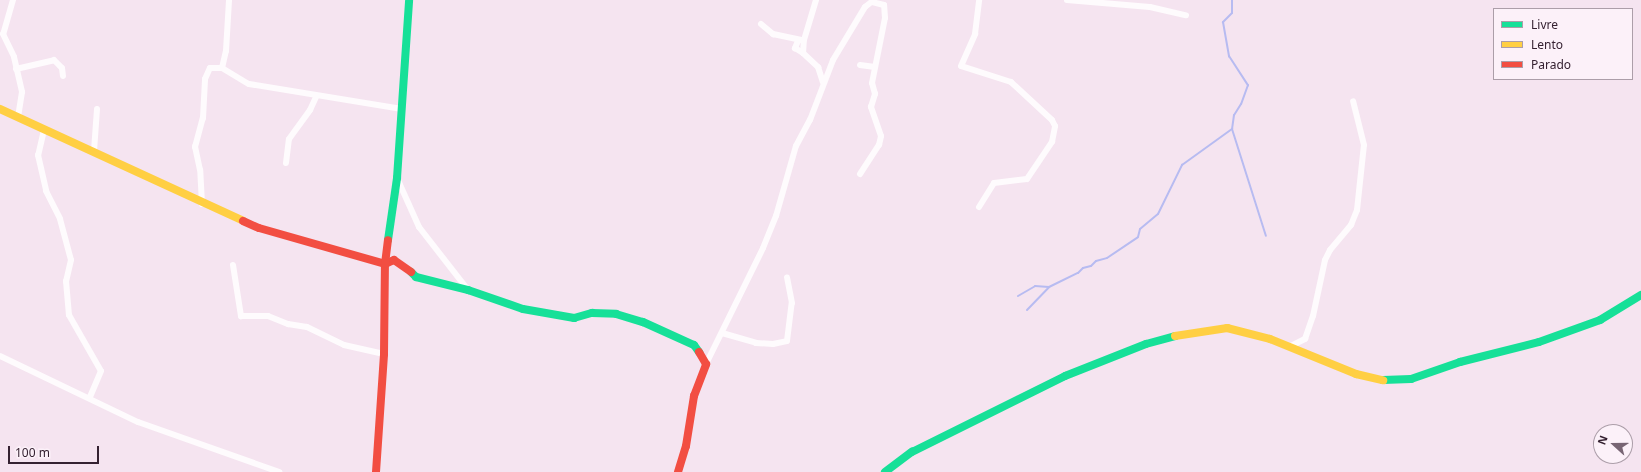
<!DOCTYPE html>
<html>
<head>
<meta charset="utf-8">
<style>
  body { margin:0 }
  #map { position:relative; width:1641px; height:472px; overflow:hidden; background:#f5e4f0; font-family:"Noto Sans",sans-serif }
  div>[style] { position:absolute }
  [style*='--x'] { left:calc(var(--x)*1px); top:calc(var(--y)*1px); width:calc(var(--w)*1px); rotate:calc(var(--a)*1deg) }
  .stream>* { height:2px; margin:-1px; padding:0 1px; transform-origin:1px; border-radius:1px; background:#b7bbf1 }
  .street>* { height:6px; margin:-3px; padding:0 3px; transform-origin:3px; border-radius:3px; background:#fefbfd }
  .fast>* { height:8px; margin:-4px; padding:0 4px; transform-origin:4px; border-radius:4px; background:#16e098 }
  .slow>* { height:8px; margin:-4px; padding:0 4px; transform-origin:4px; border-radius:4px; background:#ffcf43 }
  .jam>* { height:8px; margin:-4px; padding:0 4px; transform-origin:4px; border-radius:4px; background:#f24e42 }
  span { translate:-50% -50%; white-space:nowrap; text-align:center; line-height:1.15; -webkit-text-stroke:3.5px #fcf1f9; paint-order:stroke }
  .legend { position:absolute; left:1493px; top:8px; width:140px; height:72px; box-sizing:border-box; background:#fcf1f9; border:1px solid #ac9ea9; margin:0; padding:5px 7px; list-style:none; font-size:12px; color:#352131 }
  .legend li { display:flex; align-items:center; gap:8px; height:20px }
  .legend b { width:20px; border:1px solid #ac9ea9 }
  .north { position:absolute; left:1593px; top:424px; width:40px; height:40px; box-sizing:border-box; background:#fcf1f9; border:1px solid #ac9ea9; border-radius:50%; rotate:291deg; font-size:11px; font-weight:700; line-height:16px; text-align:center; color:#352131 }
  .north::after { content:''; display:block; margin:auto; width:14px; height:18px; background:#786574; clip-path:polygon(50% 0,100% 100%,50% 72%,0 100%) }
  .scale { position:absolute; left:8px; top:446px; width:91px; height:18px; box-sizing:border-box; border:2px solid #352131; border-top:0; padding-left:5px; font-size:12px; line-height:14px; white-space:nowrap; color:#352131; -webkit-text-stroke:3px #fcf1f9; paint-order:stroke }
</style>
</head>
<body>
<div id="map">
  <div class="stream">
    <i style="--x:1232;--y:0;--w:13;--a:90"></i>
    <i style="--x:1232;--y:13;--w:13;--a:135"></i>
    <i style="--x:1223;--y:22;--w:35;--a:80"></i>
    <i style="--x:1229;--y:56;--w:35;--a:57"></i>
    <i style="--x:1248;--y:85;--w:20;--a:110"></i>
    <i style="--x:1241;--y:104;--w:13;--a:122"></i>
    <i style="--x:1234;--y:115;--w:14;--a:98"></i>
    <i style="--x:1232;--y:129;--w:112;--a:72.4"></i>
    <i style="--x:1018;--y:296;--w:20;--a:-30"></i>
    <i style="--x:1035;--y:286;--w:14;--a:4"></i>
    <i style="--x:1027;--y:310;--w:32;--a:-46"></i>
    <i style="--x:1049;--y:287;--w:32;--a:-26"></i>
    <i style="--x:1078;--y:273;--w:7;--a:-45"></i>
    <i style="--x:1083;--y:268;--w:8;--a:-14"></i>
    <i style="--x:1091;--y:266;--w:7;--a:-45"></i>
    <i style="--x:1096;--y:261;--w:11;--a:-15"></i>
    <i style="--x:1107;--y:258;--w:37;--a:-34"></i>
    <i style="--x:1138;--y:237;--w:8;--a:-76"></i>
    <i style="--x:1140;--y:229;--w:23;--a:-40"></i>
    <i style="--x:1158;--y:214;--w:55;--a:-63.9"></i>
    <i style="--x:1182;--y:165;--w:62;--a:-35.8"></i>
  </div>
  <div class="street">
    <i style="--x:13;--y:0;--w:35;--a:106"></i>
    <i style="--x:3;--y:34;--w:25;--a:64"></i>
    <i style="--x:14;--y:57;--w:36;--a:77"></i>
    <i style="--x:22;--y:92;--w:25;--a:99"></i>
    <i style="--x:1067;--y:0;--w:83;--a:4.8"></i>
    <i style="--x:1150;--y:7;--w:37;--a:13"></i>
    <i style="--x:761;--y:24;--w:16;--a:40"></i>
    <i style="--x:773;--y:34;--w:29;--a:12"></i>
    <i style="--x:798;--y:41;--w:8;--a:113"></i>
    <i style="--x:795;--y:48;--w:9;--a:32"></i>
    <i style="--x:803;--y:53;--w:13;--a:-86"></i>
    <i style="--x:804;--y:40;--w:42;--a:-73.3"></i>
    <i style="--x:803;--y:53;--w:21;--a:43"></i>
    <i style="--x:818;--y:67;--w:16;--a:72"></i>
    <i style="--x:860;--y:65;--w:15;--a:8"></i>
    <i style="--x:222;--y:68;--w:17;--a:-77"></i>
    <i style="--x:226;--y:51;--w:51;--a:-86.6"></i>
    <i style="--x:16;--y:69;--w:39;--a:-13"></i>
    <i style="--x:54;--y:60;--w:11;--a:45"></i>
    <i style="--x:62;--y:68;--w:8;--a:83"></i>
    <i style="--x:44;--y:130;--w:26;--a:103"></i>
    <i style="--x:38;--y:155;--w:37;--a:77"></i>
    <i style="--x:46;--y:191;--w:31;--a:63"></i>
    <i style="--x:60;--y:219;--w:42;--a:75"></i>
    <i style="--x:71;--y:260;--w:22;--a:103"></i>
    <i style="--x:66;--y:281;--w:34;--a:85"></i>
    <i style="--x:69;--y:315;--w:64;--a:60.3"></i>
    <i style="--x:101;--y:371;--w:28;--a:113"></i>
    <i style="--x:94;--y:151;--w:42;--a:-85.9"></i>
    <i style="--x:286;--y:163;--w:24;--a:-83"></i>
    <i style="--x:289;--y:139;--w:36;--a:-54"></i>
    <i style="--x:310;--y:110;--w:14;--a:-65"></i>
    <i style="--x:860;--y:174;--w:35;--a:-57"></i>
    <i style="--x:879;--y:145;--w:9;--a:-77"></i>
    <i style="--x:881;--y:136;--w:31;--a:-109"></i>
    <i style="--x:871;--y:107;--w:14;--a:-73"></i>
    <i style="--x:875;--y:94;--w:11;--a:-105"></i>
    <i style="--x:872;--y:83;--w:66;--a:-78.7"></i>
    <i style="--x:885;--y:18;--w:13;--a:-94"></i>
    <i style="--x:884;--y:5;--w:12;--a:-166"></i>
    <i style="--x:397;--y:178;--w:54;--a:65.8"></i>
    <i style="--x:419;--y:227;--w:80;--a:52.1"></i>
    <i style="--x:202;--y:204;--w:34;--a:-93"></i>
    <i style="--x:200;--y:170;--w:24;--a:-102"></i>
    <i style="--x:195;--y:147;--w:30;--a:-75"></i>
    <i style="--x:203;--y:118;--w:39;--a:-87"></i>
    <i style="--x:205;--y:79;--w:12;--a:-66"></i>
    <i style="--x:210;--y:68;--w:12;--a:0"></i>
    <i style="--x:222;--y:68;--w:31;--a:31"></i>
    <i style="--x:249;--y:84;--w:155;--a:9.3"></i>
    <i style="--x:979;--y:207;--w:28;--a:-58"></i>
    <i style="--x:994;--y:183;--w:33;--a:-7"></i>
    <i style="--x:1027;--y:179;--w:45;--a:-56"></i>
    <i style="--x:1052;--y:142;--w:16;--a:-79"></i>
    <i style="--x:1055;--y:126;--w:7;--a:-117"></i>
    <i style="--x:1052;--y:120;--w:56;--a:-137.2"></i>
    <i style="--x:1011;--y:82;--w:52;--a:-162.3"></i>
    <i style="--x:961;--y:66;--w:35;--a:-66"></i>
    <i style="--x:975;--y:34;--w:34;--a:-83"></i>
    <i style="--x:233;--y:265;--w:52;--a:81.1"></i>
    <i style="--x:241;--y:316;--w:27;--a:0"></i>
    <i style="--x:268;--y:316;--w:22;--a:22"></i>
    <i style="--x:288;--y:324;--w:19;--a:9"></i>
    <i style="--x:307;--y:327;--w:41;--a:25.9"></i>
    <i style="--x:344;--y:345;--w:41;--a:12.7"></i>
    <i style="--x:722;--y:333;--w:35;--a:16"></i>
    <i style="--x:756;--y:343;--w:17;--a:3"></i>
    <i style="--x:773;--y:344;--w:14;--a:-12"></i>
    <i style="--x:787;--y:341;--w:38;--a:-83"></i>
    <i style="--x:792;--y:303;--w:26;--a:-101"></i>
    <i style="--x:1291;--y:346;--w:16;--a:-27"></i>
    <i style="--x:1305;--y:339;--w:24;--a:-71"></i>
    <i style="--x:1313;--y:316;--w:57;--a:-77.9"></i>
    <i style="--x:1325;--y:260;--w:11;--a:-63"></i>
    <i style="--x:1330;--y:250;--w:33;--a:-50"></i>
    <i style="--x:1351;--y:225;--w:16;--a:-68"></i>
    <i style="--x:1357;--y:210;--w:65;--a:-83.9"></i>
    <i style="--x:1364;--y:145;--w:45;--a:-104"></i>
    <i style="--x:0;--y:356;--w:153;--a:25.6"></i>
    <i style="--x:138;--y:422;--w:150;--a:19.5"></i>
    <i style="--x:706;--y:364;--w:129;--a:-63.8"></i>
    <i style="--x:763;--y:248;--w:35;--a:-68"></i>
    <i style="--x:776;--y:216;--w:73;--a:-74.1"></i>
    <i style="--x:796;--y:146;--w:30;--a:-62"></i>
    <i style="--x:810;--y:120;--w:64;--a:-69"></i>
    <i style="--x:833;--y:60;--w:62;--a:-58.9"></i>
    <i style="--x:865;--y:7;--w:11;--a:-38"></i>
  </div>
  <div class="fast">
    <i style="--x:388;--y:240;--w:63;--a:-81.7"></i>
    <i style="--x:397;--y:178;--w:178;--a:-86.1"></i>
    <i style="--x:411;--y:272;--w:7;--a:45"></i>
    <i style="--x:416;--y:277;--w:54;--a:14"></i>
    <i style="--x:468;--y:290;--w:58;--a:19.1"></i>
    <i style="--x:523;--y:309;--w:52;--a:10"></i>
    <i style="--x:574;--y:318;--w:19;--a:-16"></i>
    <i style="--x:592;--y:313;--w:24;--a:2"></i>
    <i style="--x:616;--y:314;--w:28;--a:17"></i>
    <i style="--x:643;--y:322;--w:56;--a:24.3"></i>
    <i style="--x:694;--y:345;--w:9;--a:54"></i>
    <i style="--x:1383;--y:380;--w:28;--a:-2"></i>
    <i style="--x:1411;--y:379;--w:52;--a:-19.1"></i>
    <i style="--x:1460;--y:362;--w:81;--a:-14.2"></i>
    <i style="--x:1539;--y:342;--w:65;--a:-19.8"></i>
    <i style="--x:1600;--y:320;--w:48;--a:-31.4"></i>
    <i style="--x:885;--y:472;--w:34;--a:-37"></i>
    <i style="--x:912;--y:452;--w:171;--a:-26.4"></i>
    <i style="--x:1065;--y:376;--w:87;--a:-21.6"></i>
    <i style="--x:1146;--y:344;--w:30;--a:-15"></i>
  </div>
  <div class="slow">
    <i style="--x:0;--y:109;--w:268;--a:24.7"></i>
    <i style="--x:1175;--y:336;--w:53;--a:-8.7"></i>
    <i style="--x:1227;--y:328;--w:44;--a:14.3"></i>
    <i style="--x:1270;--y:339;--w:93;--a:22.1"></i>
    <i style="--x:1356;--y:374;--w:28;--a:13"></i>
  </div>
  <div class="jam">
    <i style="--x:243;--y:221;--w:17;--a:24"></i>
    <i style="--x:259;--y:228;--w:131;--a:15.9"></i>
    <i style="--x:385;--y:264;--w:10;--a:-24"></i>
    <i style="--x:394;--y:260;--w:21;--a:35"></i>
    <i style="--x:376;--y:472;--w:118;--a:-86.1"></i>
    <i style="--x:384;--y:354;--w:90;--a:-89.4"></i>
    <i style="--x:385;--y:264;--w:24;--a:-83"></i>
    <i style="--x:678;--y:472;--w:27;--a:-73"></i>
    <i style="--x:686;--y:446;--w:51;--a:-80.9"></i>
    <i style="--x:694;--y:396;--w:34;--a:-69"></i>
    <i style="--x:706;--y:364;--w:14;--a:-120"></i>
  </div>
  <ul class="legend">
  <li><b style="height:5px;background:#16e098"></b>Livre</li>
  <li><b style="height:5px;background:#ffcf43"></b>Lento</li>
  <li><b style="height:5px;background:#f24e42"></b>Parado</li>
  </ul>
  <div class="north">N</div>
  <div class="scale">100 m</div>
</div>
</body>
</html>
